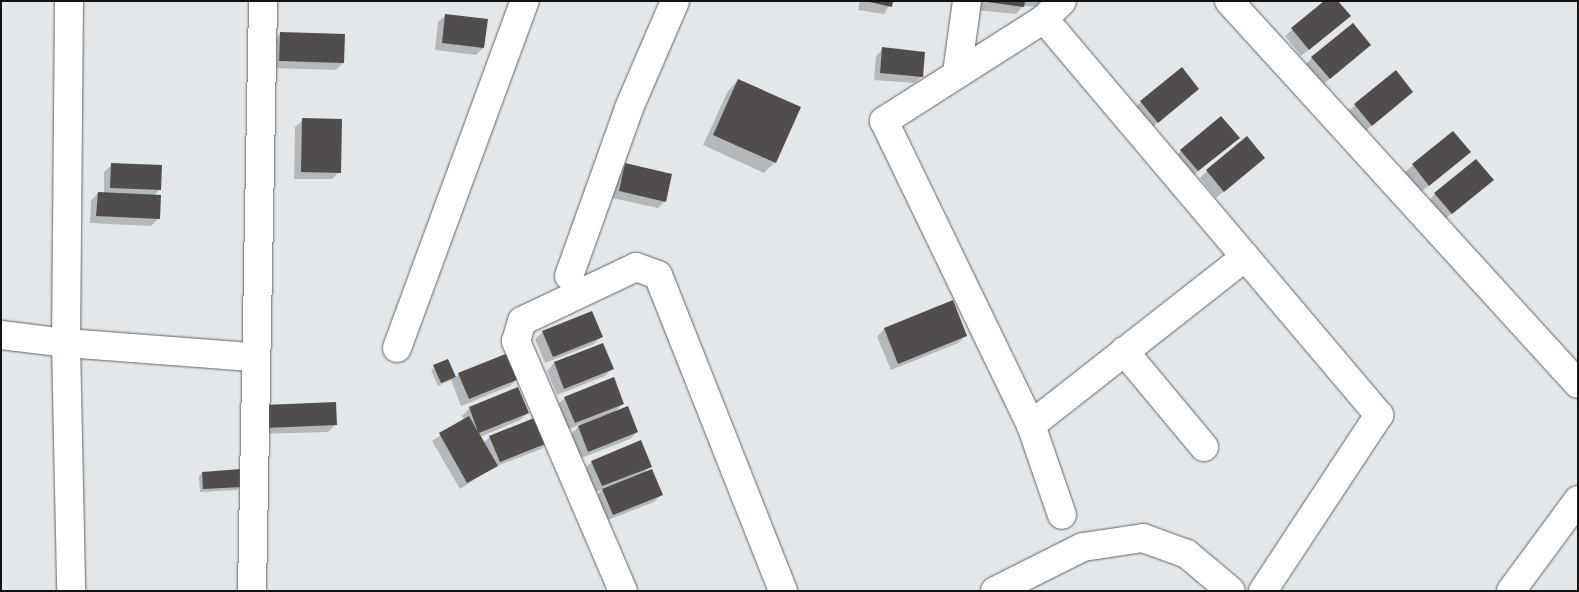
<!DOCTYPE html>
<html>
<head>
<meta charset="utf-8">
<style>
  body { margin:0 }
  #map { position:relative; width:1579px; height:592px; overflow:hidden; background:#e3e7ea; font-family:"Varela Round",sans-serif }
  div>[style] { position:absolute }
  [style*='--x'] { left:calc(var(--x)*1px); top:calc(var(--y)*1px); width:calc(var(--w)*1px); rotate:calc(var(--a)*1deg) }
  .shadow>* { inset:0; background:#0003 }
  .building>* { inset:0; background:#514d4c }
  .roads { filter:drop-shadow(0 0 1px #5f6264) drop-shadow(0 0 1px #5f6264) }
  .minor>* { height:28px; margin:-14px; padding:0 14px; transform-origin:14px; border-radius:14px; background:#fff }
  span { translate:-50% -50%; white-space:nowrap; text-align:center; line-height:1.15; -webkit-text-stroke:5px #fff; paint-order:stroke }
  .frame { position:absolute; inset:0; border:2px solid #111213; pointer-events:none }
</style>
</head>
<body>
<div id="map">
  <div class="shadow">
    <i style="clip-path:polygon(860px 1px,892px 1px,884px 14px,858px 10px)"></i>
    <i style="clip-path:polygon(975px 1px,1052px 1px,1046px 7px,1023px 6px,1016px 14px,974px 10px)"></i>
    <i style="clip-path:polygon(1326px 1px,1349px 16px,1301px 56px,1285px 36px)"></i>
    <i style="clip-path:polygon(446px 15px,483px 48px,476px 55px,435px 50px,438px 22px)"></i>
    <i style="clip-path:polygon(281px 33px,343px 63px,336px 70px,273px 68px,274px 40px)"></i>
    <i style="clip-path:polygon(883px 49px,922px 76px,915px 83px,874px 80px,876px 56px)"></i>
    <i style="clip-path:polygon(1362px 52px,1322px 85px,1305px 65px,1312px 58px)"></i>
    <i style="clip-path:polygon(1181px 69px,1190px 96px,1150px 129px,1133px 109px)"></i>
    <i style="clip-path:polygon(1395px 72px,1404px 99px,1364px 132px,1347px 112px)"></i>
    <i style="clip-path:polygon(738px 80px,775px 162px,764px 173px,703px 145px,728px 91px)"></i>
    <i style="clip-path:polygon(303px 120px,339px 172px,332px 179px,294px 179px,295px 127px)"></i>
    <i style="clip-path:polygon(1453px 132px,1469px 152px,1421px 192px,1405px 172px)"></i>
    <i style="clip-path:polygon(1231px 145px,1190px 178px,1174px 158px,1181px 151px)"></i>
    <i style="clip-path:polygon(1264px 158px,1216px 198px,1200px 178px,1207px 171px)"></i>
    <i style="clip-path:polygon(112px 165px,160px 189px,154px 196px,158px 219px,151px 226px,90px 223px,91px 200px,98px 193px,104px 193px,104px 172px)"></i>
    <i style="clip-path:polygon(626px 165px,665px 201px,658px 208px,612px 198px,618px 172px)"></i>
    <i style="clip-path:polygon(1492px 180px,1444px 220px,1428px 201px,1435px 194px)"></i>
    <i style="clip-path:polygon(952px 302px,966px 335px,958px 343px,891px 370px,877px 337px,884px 329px)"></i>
    <i style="clip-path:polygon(543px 332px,601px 337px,594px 344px,545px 363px,535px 339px)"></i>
    <i style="clip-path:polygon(603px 344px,612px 369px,605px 376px,557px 395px,547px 371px,554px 363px)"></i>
    <i style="clip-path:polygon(447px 361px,455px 378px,459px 374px,517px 379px,510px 386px,461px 406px,451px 380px,438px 386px,431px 370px)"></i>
    <i style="clip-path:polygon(565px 398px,623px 403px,614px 413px,637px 432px,630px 439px,581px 458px,571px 434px,581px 424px,567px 430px,557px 405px)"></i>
    <i style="clip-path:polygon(470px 408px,528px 413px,520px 420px,480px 437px,483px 443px,490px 437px,548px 442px,541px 449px,494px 467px,460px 489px,432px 441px,464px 420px,462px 416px)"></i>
    <i style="clip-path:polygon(257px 413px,336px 424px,328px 432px,258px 434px)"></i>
    <i style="clip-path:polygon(592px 462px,650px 466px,643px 474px,661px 495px,654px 502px,605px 521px,595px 497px,603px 489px,594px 493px,584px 469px)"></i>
    <i style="clip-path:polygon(202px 473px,240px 487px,237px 490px,200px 492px,199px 476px)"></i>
  </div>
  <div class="building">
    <i style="clip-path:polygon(865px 1px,893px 1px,892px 7px)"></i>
    <i style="clip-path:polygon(980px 1px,1025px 1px,1024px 7px)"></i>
    <i style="clip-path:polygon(1324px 1px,1338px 1px,1351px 16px,1309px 50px,1291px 28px)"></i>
    <i style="clip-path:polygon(445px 14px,488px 19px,484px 48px,442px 43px)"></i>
    <i style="clip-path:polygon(1353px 23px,1371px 45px,1330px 79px,1311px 57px)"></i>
    <i style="clip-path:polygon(280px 32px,345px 34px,344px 63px,279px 61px)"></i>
    <i style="clip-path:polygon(882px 47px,925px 52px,923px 77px,880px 73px)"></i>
    <i style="clip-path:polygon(1182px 67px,1199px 89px,1158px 123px,1140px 101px)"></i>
    <i style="clip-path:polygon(1396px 70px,1413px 92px,1372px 126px,1354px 104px)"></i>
    <i style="clip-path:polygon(738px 79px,801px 107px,776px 163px,713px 135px)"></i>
    <i style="clip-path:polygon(1221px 116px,1240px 138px,1198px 171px,1180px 150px)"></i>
    <i style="clip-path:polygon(302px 118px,342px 119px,341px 173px,301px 172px)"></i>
    <i style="clip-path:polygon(1453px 131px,1471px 152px,1429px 186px,1412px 164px)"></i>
    <i style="clip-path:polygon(1247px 136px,1265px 158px,1224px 192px,1206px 170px)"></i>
    <i style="clip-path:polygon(1476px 159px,1494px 180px,1452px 214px,1434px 193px)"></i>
    <i style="clip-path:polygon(111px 163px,162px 165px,161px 190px,110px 188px)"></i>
    <i style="clip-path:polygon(625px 163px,672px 174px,666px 202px,619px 191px)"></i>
    <i style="clip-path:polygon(98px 192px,161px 195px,160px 219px,96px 216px)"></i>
    <i style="clip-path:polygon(953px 300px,967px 336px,898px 364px,884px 328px)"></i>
    <i style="clip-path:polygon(592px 311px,603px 337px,553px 357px,542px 331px)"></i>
    <i style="clip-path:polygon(603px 343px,614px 369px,564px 389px,554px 362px)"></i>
    <i style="clip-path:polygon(508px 353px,519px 379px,469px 399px,458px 373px)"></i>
    <i style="clip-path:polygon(448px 359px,456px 377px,441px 383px,433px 365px)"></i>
    <i style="clip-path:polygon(614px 377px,624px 404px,575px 423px,564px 397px)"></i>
    <i style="clip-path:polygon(518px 387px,529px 413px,479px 433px,498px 466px,467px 483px,439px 433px,469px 416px,478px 432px,469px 407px)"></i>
    <i style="clip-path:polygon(336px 402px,337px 425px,265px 428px,264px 405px)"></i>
    <i style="clip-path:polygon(628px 406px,638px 432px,588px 452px,578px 426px)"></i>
    <i style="clip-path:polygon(539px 416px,550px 442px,500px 462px,489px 436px)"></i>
    <i style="clip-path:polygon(641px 440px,652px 467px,602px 486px,591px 461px)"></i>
    <i style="clip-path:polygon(241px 469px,242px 487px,203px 489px,202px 472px)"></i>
    <i style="clip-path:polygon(652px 469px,663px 495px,613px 515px,602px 489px)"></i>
  </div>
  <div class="roads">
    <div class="minor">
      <i style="--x:69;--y:1;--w:342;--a:90.5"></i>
      <i style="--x:66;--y:343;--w:248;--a:88.8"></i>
      <i style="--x:1062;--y:1;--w:25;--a:135"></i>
      <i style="--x:1044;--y:19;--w:190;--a:147.5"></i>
      <i style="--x:884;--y:121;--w:338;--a:64.2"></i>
      <i style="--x:1031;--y:425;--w:95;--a:71"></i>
      <i style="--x:1229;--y:1;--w:518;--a:47.66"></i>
      <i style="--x:1044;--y:19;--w:519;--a:49.77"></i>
      <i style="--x:1379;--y:415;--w:211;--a:123.4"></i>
      <i style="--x:957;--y:73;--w:73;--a:-82.1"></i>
      <i style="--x:569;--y:276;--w:178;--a:-70.3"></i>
      <i style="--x:629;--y:108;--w:116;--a:-66.7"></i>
      <i style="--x:1;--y:335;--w:65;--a:7"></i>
      <i style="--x:66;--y:343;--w:189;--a:4.3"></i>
      <i style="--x:397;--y:348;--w:370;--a:-69.8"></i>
      <i style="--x:1124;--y:351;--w:125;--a:50.2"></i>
      <i style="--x:1031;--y:425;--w:272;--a:-38.1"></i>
      <i style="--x:252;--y:591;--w:590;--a:-88.93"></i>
      <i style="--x:623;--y:591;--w:272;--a:-113.2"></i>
      <i style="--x:516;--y:341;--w:21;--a:-73"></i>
      <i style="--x:522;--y:321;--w:126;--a:-25.3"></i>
      <i style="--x:636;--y:267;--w:23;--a:20"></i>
      <i style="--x:658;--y:275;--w:340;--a:68.4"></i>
      <i style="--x:995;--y:591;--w:98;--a:-26.6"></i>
      <i style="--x:1083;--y:547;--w:61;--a:-8.5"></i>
      <i style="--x:1143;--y:538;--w:47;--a:20"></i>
      <i style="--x:1187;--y:554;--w:57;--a:40.1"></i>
      <i style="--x:1511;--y:591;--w:113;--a:-53.6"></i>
    </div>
  </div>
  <div class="frame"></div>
</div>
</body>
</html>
